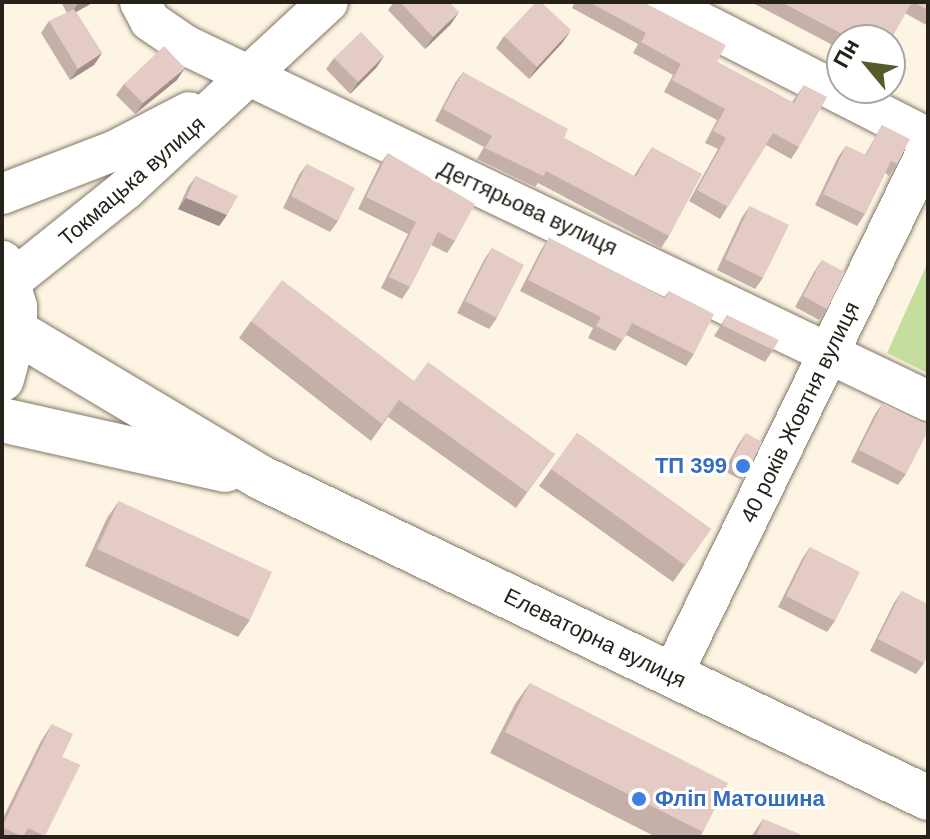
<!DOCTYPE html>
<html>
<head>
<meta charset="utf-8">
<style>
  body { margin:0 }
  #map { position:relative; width:930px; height:839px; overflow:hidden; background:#fdf4e3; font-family:Arial,sans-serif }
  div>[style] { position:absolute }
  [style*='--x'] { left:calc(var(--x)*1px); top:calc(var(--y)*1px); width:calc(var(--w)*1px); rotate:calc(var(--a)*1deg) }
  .green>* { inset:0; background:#c5dd9d }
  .roads { filter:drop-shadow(0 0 2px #817765) drop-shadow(0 0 2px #817765) }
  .minor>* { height:40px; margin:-20px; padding:0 20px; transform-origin:20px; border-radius:20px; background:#fff }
  .major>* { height:44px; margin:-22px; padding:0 22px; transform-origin:22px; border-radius:22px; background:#fff }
  .wall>* { inset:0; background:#c5afa9 }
  .shaded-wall>* { inset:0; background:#a08e8a }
  .building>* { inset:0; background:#e5cbc5 }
  .dots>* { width:22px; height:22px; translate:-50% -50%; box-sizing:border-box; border:4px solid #fff; border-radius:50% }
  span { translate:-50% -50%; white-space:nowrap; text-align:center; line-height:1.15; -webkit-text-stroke:6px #fff; paint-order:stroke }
  .street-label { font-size:22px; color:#26221a }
  .shop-label { font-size:22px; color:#366cbe; font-weight:700 }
  .right { translate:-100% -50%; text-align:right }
  .left { translate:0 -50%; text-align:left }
  .frame { position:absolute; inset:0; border:4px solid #26221a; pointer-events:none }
  .north { position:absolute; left:826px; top:24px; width:80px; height:80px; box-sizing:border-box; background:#fff; border:2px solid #a8a7a3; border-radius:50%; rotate:299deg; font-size:22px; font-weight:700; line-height:32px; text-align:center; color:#26221a }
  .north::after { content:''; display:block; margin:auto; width:28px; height:36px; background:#575b29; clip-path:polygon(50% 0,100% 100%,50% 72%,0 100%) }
</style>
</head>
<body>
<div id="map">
  <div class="green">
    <i style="clip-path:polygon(928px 262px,928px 373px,887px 353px)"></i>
  </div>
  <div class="roads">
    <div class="minor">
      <i style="--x:140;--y:2;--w:21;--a:62"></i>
      <i style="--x:150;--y:21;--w:42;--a:34.4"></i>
      <i style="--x:185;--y:45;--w:824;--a:25.6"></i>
      <i style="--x:661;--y:2;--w:300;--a:27"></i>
      <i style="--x:2;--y:194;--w:122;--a:-21.1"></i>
      <i style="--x:116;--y:150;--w:82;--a:-27.5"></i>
      <i style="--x:10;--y:282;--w:149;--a:-38.7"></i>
      <i style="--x:126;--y:189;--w:275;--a:-42.8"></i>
      <i style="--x:672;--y:675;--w:585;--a:-64.05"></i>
    </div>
    <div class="major">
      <i style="--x:2;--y:263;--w:46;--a:73.5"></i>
      <i style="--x:15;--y:307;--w:24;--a:90"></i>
      <i style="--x:15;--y:331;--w:50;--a:105.2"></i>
      <i style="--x:15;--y:331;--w:287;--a:30.8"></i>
      <i style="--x:262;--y:478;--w:739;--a:25.66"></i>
      <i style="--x:2;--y:420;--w:229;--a:12.6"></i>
    </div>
  </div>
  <div class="wall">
    <i style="clip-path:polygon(61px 2px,94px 2px,76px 12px,102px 53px,94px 65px,70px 80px,41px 33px,49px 21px,67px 13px)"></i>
    <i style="clip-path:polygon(394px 2px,449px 2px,451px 24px,425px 49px,388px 10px)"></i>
    <i style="clip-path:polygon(575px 2px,643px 2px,717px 62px,792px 102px,804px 85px,799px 147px,791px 159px,766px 145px,720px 219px,689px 201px,718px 149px,705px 143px,717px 120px,664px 92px,673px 75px,633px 53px,638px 44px,572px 8px)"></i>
    <i style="clip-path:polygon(751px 2px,928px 2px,928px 26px,905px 13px,890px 40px,842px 40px,842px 50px)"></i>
    <i style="clip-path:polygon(504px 36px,563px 42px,529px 79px,496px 48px)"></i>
    <i style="clip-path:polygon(384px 56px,376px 68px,350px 94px,326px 69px,334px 58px)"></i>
    <i style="clip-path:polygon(463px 72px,564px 138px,634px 176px,652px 147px,669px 236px,661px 248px,538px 183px,535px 187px,477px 159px,484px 147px,435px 121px,455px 83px)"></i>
    <i style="clip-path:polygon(177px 80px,135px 114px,116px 95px,124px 84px)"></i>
    <i style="clip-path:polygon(882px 125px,897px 164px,889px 176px,885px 173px,865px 214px,857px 226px,815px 205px,838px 157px,846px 146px,865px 155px)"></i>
    <i style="clip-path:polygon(388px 153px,455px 241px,447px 253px,431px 245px,410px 287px,402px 299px,381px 288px,408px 234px,358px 209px,380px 164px)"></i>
    <i style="clip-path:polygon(307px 164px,338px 221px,330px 232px,283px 208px,299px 175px)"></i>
    <i style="clip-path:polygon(196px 176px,227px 215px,219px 226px,178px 209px,188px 187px)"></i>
    <i style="clip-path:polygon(750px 206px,763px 278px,755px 289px,717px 270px,742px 217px)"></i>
    <i style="clip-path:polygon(549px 238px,664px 297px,669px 291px,694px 354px,686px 366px,626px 335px,615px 351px,588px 338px,593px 328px,520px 291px,541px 250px)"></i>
    <i style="clip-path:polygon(492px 248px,497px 318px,489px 329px,457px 313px,484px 260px)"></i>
    <i style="clip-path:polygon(822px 260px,827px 309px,819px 320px,795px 307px,814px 272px)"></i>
    <i style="clip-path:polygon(727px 315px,773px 350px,765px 362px,714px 336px)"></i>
    <i style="clip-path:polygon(251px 321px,414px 381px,555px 454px,516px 508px,388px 417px,371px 441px,239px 338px)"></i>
    <i style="clip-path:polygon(883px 403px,906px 474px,898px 485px,851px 462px,875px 414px)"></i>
    <i style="clip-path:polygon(577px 433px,711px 529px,673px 582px,539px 486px)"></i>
    <i style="clip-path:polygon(746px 433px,749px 468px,741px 480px,724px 471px,738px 445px)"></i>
    <i style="clip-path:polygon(119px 501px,250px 620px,238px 637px,85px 566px,107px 518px)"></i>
    <i style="clip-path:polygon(810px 547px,835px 621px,827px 632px,778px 607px,802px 559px)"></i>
    <i style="clip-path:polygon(902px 591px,924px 663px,916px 674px,870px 651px,894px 603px)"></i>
    <i style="clip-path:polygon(530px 683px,703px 832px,699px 837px,656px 837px,490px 753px,515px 704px)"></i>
    <i style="clip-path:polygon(52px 724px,62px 757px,80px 765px,44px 837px,2px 837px,2px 820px,41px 741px)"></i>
    <i style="clip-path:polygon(763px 819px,806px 837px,751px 837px)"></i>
  </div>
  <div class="shaded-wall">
    <i style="clip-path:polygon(81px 2px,94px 2px,69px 16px,77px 5px)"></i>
    <i style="clip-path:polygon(459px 12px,451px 24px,425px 49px,433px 37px)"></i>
    <i style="clip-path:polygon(571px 30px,563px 42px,529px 79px,537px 67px)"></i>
    <i style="clip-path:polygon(102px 53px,94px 65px,70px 80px,78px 69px)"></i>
    <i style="clip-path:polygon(384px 56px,376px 68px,350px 94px,358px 82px)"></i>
    <i style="clip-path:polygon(185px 68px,177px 80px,135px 114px,143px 103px)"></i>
    <i style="clip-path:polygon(186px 198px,227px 215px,219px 226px,178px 209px)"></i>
  </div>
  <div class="building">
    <i style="clip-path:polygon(400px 2px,449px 2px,459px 12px,433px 37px)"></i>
    <i style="clip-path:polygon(536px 2px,541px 2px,571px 30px,537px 67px,504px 36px)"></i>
    <i style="clip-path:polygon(589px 2px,643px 2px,726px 45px,717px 62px,794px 103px,804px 85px,827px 97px,799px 147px,773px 133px,728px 207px,697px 190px,726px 138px,713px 131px,725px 109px,672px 80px,681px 64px,641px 42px,646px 33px)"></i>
    <i style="clip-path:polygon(781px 2px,912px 2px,890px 41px,890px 40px,854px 40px)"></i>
    <i style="clip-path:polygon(913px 2px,928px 2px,928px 10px)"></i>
    <i style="clip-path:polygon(74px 9px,102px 53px,78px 69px,49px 21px)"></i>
    <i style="clip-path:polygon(361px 32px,384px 56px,358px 82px,334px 58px)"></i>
    <i style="clip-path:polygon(164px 46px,185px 68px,143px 103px,124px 84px)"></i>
    <i style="clip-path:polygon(463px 72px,568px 129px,564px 138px,636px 177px,652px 147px,702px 174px,669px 236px,546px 171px,543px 176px,485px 148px,492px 136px,443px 109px)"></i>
    <i style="clip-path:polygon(882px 125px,910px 139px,897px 164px,891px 161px,865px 214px,823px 194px,846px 146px,866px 155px)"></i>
    <i style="clip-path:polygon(388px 153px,475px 204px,455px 241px,438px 232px,410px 287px,389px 277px,416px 222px,366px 197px)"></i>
    <i style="clip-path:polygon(307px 164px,355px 188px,338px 221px,291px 196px)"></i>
    <i style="clip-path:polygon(196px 176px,238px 196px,227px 215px,186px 198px)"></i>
    <i style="clip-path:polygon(750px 206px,789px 225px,763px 278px,725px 259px)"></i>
    <i style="clip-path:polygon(549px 238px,665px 298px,669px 291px,714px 314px,694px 354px,632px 323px,623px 340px,596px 326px,601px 317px,528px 280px)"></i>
    <i style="clip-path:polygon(492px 248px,524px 265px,497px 318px,465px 301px)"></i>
    <i style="clip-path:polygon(822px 260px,845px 272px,827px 309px,803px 296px)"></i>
    <i style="clip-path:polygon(282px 280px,414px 381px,428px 362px,555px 454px,527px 492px,399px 400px,382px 424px,251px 321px)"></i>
    <i style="clip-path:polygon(727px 315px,779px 340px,773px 350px,722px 325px)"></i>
    <i style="clip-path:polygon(883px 403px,928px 425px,928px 431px,906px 474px,859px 450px)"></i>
    <i style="clip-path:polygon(577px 433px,711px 529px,685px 565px,551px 469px)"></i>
    <i style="clip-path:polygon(746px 433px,762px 442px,749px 468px,732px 460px)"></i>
    <i style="clip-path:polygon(119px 501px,272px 572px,250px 620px,97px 549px)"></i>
    <i style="clip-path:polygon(810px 547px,860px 572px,835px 621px,786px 596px)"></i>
    <i style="clip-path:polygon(902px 591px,928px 604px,928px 655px,924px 663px,878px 639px)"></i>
    <i style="clip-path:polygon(530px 683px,728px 783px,703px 832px,505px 732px)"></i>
    <i style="clip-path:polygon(52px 724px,73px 734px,62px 757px,80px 765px,45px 836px,28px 828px,23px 837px,2px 827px)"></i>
    <i style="clip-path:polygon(763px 819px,806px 837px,756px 837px)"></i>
  </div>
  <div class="dots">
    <i style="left:743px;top:466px;background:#3f7fe0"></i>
    <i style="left:639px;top:799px;background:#3f7fe0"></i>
  </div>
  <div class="street-label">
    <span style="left:132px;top:181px;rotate:-41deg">Токмацька вулиця</span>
    <span style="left:528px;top:208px;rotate:25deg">Дегтярьова вулиця</span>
    <span style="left:800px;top:412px;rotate:-64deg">40 років Жовтня вулиця</span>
    <span style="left:595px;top:638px;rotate:26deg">Елеваторна вулиця</span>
  </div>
  <div class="shop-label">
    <span class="right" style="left:727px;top:466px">ТП 399</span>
    <span class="left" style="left:655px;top:799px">Фліп Матошина</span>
  </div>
  <div class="frame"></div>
  <div class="north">Пн</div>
</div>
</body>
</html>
